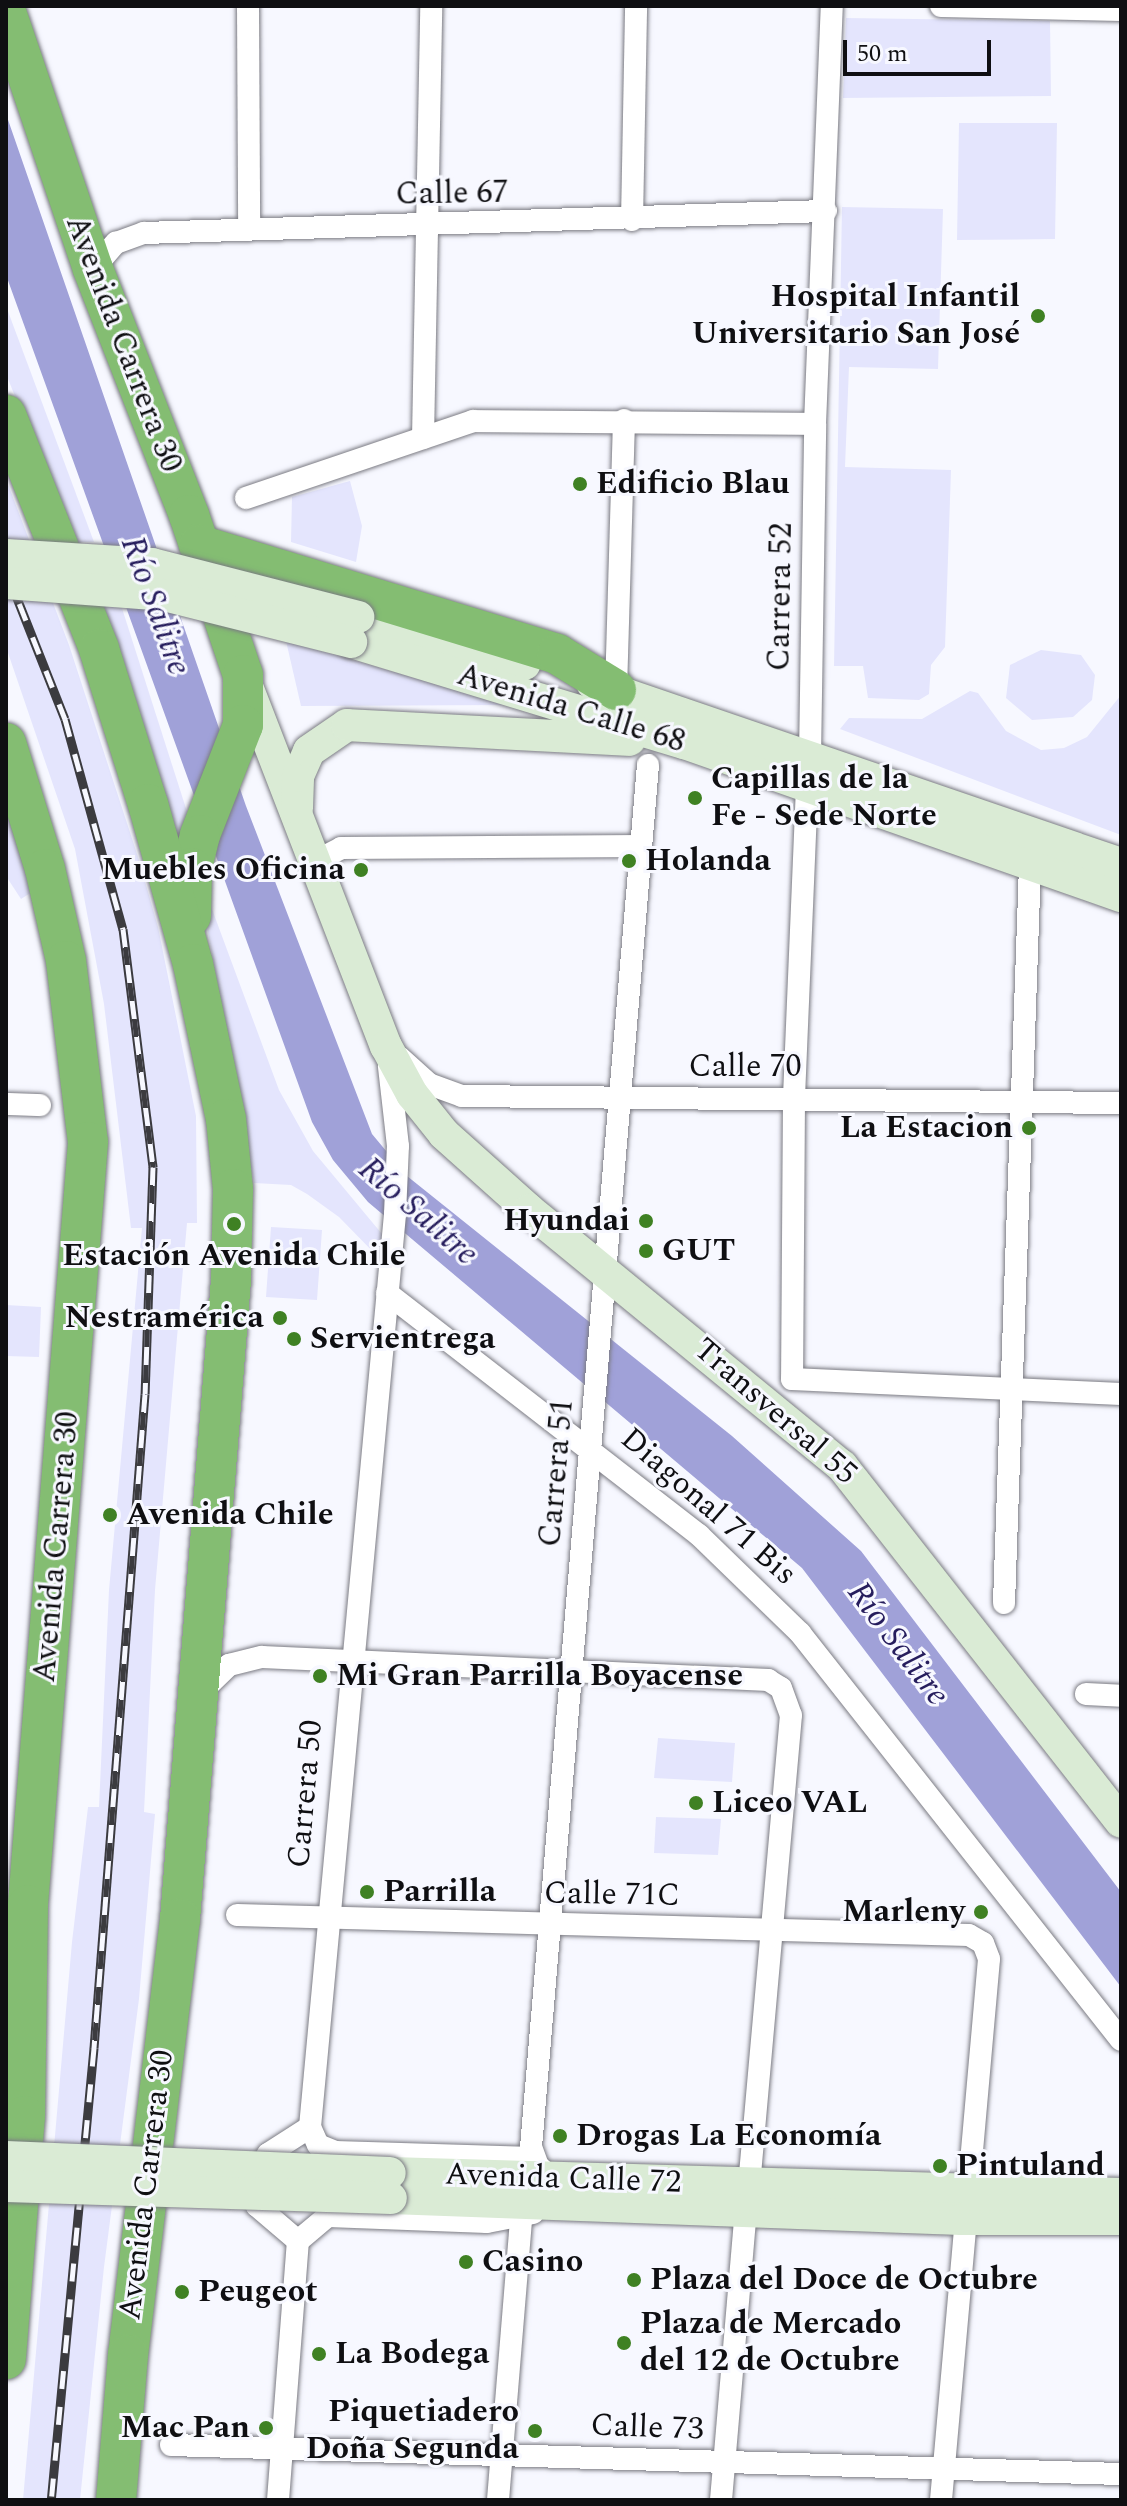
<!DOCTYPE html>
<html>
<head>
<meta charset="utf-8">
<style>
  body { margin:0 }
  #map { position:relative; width:1127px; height:2506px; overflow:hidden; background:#f7f8ff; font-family:Spectral,serif }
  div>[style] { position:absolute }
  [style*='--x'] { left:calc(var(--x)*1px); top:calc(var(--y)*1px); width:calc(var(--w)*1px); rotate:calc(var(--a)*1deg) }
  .green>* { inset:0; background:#e4e5fd }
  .water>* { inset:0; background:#a0a1d8 }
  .roads { filter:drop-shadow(0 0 2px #7b7b83) drop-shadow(0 0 2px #7b7b83) }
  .street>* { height:22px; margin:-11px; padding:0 11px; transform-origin:11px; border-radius:11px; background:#fff }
  .secondary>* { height:32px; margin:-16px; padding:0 16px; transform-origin:16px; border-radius:16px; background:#daebd5 }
  .highway>* { height:40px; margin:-20px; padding:0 20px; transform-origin:20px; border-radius:20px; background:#84bd72 }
  .rail>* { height:9px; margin-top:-4.5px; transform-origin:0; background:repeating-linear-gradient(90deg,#f7f8ff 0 18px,#3b3b3f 0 36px); box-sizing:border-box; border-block:2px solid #3b3b3f }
  .bridges { filter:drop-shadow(0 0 2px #7b7b83) drop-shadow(0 0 2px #7b7b83) }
  .secondary-bridge>* { height:32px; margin:-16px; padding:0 16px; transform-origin:16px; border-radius:16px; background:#daebd5 }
  .dots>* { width:22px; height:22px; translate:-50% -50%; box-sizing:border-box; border:4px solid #f7f8ff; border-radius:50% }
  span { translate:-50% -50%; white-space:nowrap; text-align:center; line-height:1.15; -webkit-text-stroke:6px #f7f8ff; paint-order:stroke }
  .street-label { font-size:32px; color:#0f0f12 }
  .poi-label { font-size:32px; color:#0f0f12; font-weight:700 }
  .right { translate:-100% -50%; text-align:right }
  .left { translate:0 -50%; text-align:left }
  .water-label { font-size:34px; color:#261d5d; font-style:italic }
  .frame { position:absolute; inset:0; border:8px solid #0f0f12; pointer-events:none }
  .scale { position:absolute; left:843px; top:40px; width:148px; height:36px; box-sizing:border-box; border:4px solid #0f0f12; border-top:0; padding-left:10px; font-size:24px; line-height:28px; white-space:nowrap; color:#0f0f12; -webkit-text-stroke:6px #f7f8ff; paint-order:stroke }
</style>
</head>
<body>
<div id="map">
  <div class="green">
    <i style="clip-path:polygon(846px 18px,1050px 21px,1051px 96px,843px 98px)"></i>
    <i style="clip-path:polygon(959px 123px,1057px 123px,1055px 239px,957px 240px)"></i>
    <i style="clip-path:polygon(842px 207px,943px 209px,938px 369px,849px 367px,845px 467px,951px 470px,945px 647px,931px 665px,929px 694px,919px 700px,868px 698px,863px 666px,834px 666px)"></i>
    <i style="clip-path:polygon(6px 306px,94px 542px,74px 542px,6px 374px)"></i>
    <i style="clip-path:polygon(6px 479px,69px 645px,138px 857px,158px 927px,196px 1116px,197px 1223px,187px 1223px,155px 1590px,144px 1812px,155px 1814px,139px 1999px,104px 2267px,80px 2500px,23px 2500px,72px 1942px,88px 1807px,99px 1807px,109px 1590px,142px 1228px,131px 1228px,104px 1004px,75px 849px,6px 647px)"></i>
    <i style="clip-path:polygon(350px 481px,362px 526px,356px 562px,291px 542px,292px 497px)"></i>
    <i style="clip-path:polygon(98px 601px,120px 602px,190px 821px,181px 855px)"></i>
    <i style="clip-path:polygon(286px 641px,509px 705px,301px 706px)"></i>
    <i style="clip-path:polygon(1041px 650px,1081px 655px,1095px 675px,1092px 700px,1073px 717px,1032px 720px,1006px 698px,1010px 665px)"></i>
    <i style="clip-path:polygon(970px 691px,978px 693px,1006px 731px,1041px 750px,1064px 748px,1087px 737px,1121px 695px,1121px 835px,840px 729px,849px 718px,922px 719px)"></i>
    <i style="clip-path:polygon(6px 797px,32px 892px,21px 899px,6px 876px)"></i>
    <i style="clip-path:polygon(206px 893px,279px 1090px,313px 1151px,382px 1234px,381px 1260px,339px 1217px,307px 1194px,291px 1185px,254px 1183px,201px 894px)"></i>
    <i style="clip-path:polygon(271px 1227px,322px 1230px,317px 1300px,266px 1297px)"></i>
    <i style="clip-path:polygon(6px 1305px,41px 1307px,39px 1357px,6px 1356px)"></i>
    <i style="clip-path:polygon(658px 1738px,735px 1743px,732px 1782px,654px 1778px)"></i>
    <i style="clip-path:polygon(656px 1817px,721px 1819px,718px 1855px,654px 1853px)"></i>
  </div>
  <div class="water">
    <i style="clip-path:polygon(6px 114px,246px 806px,372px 1134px,407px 1176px,732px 1436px,861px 1551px,1121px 1892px,1121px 1987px,802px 1568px,368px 1202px,333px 1160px,312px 1122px,6px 275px)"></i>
  </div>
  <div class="roads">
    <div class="street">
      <i style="--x:248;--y:6;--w:223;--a:89.7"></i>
      <i style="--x:941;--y:6;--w:180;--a:1.3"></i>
      <i style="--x:632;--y:220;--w:214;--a:-88.9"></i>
      <i style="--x:93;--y:269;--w:35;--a:-49"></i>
      <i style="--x:116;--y:243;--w:30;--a:-20"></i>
      <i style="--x:144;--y:233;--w:682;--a:-1.85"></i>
      <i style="--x:423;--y:438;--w:432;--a:-88.9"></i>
      <i style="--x:246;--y:498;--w:240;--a:-18.7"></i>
      <i style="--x:473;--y:421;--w:342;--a:0.5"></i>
      <i style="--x:616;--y:690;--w:270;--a:-88.3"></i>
      <i style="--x:810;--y:757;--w:333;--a:-89.1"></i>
      <i style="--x:815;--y:424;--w:418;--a:-87.7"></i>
      <i style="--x:807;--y:787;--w:312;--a:92.4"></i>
      <i style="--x:794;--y:1099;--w:280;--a:90.4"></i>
      <i style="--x:792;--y:1379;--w:329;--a:2.6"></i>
      <i style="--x:314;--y:862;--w:30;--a:-27"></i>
      <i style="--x:341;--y:848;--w:300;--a:-0.4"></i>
      <i style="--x:399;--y:1057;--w:40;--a:42"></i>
      <i style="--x:429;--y:1084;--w:35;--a:20"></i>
      <i style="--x:462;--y:1096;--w:659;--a:0.61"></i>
      <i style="--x:6;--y:1104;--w:34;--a:2"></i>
      <i style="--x:387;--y:1293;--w:395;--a:37.8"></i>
      <i style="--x:699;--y:1535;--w:141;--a:44.1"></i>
      <i style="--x:800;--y:1633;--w:518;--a:51.74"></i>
      <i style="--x:1004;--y:1603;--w:737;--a:-87.98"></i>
      <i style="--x:199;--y:1694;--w:42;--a:-44"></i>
      <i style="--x:229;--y:1665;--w:34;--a:-14"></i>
      <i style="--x:262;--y:1657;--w:507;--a:2.6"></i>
      <i style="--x:768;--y:1680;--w:15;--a:32"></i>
      <i style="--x:781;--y:1688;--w:29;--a:70"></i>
      <i style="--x:791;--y:1715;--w:473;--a:95.1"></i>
      <i style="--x:1086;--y:1694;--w:35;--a:3"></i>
      <i style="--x:237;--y:1915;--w:732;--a:1.57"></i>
      <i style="--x:969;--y:1935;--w:16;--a:30"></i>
      <i style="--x:983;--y:1943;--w:17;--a:69"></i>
      <i style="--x:989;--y:1959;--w:543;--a:95.07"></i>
      <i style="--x:310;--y:2127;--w:20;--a:66"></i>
      <i style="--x:318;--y:2145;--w:18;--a:22"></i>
      <i style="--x:335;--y:2152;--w:198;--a:1.7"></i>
      <i style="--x:553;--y:2179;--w:20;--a:-139"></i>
      <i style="--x:538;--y:2166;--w:20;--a:-110"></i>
      <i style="--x:531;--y:2147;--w:1387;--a:-85.16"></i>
      <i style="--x:298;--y:2241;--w:39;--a:-40"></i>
      <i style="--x:328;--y:2216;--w:159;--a:2.2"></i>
      <i style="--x:487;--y:2222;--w:47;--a:-11.1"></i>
      <i style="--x:171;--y:2445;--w:950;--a:1.75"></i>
      <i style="--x:278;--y:2500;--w:260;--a:-85.6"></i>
      <i style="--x:298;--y:2241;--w:54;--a:-139.5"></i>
      <i style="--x:257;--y:2206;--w:27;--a:-100"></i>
      <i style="--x:252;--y:2179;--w:30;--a:-57"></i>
      <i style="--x:268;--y:2154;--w:50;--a:-32.7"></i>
      <i style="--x:310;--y:2127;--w:917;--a:-84.68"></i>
      <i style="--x:395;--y:1214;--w:68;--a:-87.5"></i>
      <i style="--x:398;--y:1146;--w:80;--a:-96.5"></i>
      <i style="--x:498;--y:2500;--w:283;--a:-85.3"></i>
      <i style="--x:721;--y:2500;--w:290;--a:-85.1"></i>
    </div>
    <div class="secondary">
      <i style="--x:358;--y:617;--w:173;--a:15.8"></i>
      <i style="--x:351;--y:642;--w:348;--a:16.9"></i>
      <i style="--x:684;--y:743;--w:463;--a:19.3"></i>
      <i style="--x:592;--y:683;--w:559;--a:18.89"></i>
      <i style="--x:248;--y:689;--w:383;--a:68.9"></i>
      <i style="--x:386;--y:1046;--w:55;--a:61.6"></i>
      <i style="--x:412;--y:1094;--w:51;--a:51.3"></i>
      <i style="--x:444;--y:1134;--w:114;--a:41.8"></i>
      <i style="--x:529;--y:1210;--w:404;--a:39.3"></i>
      <i style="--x:842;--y:1466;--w:452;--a:51.9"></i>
      <i style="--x:297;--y:808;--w:32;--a:-88"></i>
      <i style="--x:298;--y:776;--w:27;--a:-66"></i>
      <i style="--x:309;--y:751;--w:46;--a:-34.4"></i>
      <i style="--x:347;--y:725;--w:283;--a:3"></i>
      <i style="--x:390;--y:2173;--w:731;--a:1.65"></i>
      <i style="--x:391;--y:2198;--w:571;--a:2.11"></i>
      <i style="--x:962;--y:2219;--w:159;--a:0"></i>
    </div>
    <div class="highway">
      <i style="--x:6;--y:12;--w:271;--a:71.3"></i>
      <i style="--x:93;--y:269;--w:264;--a:68.7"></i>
      <i style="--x:189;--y:515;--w:169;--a:71.4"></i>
      <i style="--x:243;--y:675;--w:50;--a:90"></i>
      <i style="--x:243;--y:725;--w:118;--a:111.4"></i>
      <i style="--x:200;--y:835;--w:34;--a:104"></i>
      <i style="--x:192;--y:868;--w:48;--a:91.2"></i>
      <i style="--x:6;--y:415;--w:252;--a:68.3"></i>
      <i style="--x:99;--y:649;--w:163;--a:72.5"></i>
      <i style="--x:148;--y:804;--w:166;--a:74.3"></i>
      <i style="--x:193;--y:964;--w:158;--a:78"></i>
      <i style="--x:226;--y:1119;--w:70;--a:84.3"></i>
      <i style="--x:233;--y:1189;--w:91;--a:91.3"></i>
      <i style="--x:231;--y:1280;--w:641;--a:94.56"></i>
      <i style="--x:180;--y:1919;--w:439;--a:96.8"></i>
      <i style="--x:128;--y:2355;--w:145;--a:94.7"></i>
      <i style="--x:199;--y:545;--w:374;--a:16.9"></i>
      <i style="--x:557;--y:654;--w:69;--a:31.4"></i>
      <i style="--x:6;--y:743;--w:132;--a:72.8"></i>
      <i style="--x:45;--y:869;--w:94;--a:77.1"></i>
      <i style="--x:66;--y:961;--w:182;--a:83.1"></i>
      <i style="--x:88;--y:1142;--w:765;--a:94.5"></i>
      <i style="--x:28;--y:1905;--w:211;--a:90.8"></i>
      <i style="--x:25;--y:2116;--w:244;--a:94.5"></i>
    </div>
  </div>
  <div class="rail">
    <i style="--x:6;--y:570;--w:160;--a:68.4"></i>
    <i style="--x:65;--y:719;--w:218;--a:74.6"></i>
    <i style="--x:123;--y:929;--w:240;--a:82.8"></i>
    <i style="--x:153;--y:1167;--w:227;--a:92"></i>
    <i style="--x:145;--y:1394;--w:656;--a:94.46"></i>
    <i style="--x:94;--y:2048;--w:454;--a:95.4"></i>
  </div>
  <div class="bridges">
    <div class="secondary-bridge">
      <i style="--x:6;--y:555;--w:146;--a:3.5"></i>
      <i style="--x:152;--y:564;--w:213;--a:14.4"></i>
      <i style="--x:6;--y:583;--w:158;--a:4.3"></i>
      <i style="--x:164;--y:595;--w:193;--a:14.1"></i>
      <i style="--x:6;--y:2157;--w:384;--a:2.4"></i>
      <i style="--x:6;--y:2186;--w:385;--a:1.8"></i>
    </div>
  </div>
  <div class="dots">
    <i style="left:1038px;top:316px;background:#3f8123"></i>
    <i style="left:580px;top:484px;background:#3f8123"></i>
    <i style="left:695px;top:798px;background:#3f8123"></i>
    <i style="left:629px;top:861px;background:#3f8123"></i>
    <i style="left:361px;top:870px;background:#3f8123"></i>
    <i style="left:1029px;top:1128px;background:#3f8123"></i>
    <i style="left:646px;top:1221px;background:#3f8123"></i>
    <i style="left:234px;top:1224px;background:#3f8123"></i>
    <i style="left:646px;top:1251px;background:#3f8123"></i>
    <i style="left:280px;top:1318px;background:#3f8123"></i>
    <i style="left:294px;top:1339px;background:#3f8123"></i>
    <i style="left:110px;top:1515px;background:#3f8123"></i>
    <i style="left:320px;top:1676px;background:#3f8123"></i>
    <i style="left:696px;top:1803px;background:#3f8123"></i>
    <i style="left:367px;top:1892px;background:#3f8123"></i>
    <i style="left:981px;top:1912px;background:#3f8123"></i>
    <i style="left:560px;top:2136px;background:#3f8123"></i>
    <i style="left:940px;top:2166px;background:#3f8123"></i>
    <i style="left:466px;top:2262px;background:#3f8123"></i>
    <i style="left:634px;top:2280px;background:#3f8123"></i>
    <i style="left:182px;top:2292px;background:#3f8123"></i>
    <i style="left:624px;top:2343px;background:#3f8123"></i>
    <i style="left:319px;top:2354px;background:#3f8123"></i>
    <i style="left:266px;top:2428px;background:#3f8123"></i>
    <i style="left:535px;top:2431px;background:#3f8123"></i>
  </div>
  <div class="street-label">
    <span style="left:452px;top:194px;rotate:-1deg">Calle 67</span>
    <span style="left:123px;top:344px;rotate:69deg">Avenida Carrera 30</span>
    <span style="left:781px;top:597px;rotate:-89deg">Carrera 52</span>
    <span style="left:571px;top:709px;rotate:17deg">Avenida Calle 68</span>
    <span style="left:745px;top:1067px">Calle 70</span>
    <span style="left:775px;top:1412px;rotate:41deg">Transversal 55</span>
    <span style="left:557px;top:1473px;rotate:-85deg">Carrera 51</span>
    <span style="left:708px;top:1507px;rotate:41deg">Diagonal 71 Bis</span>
    <span style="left:57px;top:1547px;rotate:-85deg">Avenida Carrera 30</span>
    <span style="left:306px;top:1794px;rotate:-85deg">Carrera 50</span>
    <span style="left:612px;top:1895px;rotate:1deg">Calle 71C</span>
    <span style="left:563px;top:2179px;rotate:2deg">Avenida Calle 72</span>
    <span style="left:147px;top:2185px;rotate:-83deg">Avenida Carrera 30</span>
    <span style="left:647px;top:2428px;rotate:2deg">Calle 73</span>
  </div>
  <div class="poi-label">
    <span class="right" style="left:1020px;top:316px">Hospital Infantil<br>Universitario San José</span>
    <span class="left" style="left:596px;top:484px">Edificio Blau</span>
    <span class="left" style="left:711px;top:798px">Capillas de la<br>Fe - Sede Norte</span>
    <span class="left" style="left:645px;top:861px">Holanda</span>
    <span class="right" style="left:345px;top:870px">Muebles Oficina</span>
    <span class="right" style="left:1013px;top:1128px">La Estacion</span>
    <span class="right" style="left:630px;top:1221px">Hyundai</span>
    <span class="left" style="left:662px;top:1251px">GUT</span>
    <span style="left:234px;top:1256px">Estación Avenida Chile</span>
    <span class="right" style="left:264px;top:1318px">Nestramérica</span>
    <span class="left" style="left:310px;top:1339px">Servientrega</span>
    <span class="left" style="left:126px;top:1515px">Avenida Chile</span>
    <span class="left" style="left:336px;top:1676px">Mi Gran Parrilla Boyacense</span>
    <span class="left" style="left:712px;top:1803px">Liceo VAL</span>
    <span class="left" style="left:383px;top:1892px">Parrilla</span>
    <span class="right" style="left:965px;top:1912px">Marleny</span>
    <span class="left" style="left:576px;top:2136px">Drogas La Economía</span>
    <span class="left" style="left:956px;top:2166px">Pintuland</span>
    <span class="left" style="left:482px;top:2262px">Casino</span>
    <span class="left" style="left:650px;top:2280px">Plaza del Doce de Octubre</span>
    <span class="left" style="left:198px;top:2292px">Peugeot</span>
    <span class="left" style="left:640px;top:2343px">Plaza de Mercado<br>del 12 de Octubre</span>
    <span class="left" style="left:335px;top:2354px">La Bodega</span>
    <span class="right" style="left:519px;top:2431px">Piquetiadero<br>Doña Segunda</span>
    <span class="right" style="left:250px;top:2428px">Mac Pan</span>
  </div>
  <div class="water-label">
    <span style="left:155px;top:606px;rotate:70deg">Río Salitre</span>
    <span style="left:418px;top:1212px;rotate:41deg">Río Salitre</span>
    <span style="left:898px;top:1644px;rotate:53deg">Río Salitre</span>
  </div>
  <div class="frame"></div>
  <div class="scale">50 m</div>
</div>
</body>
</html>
